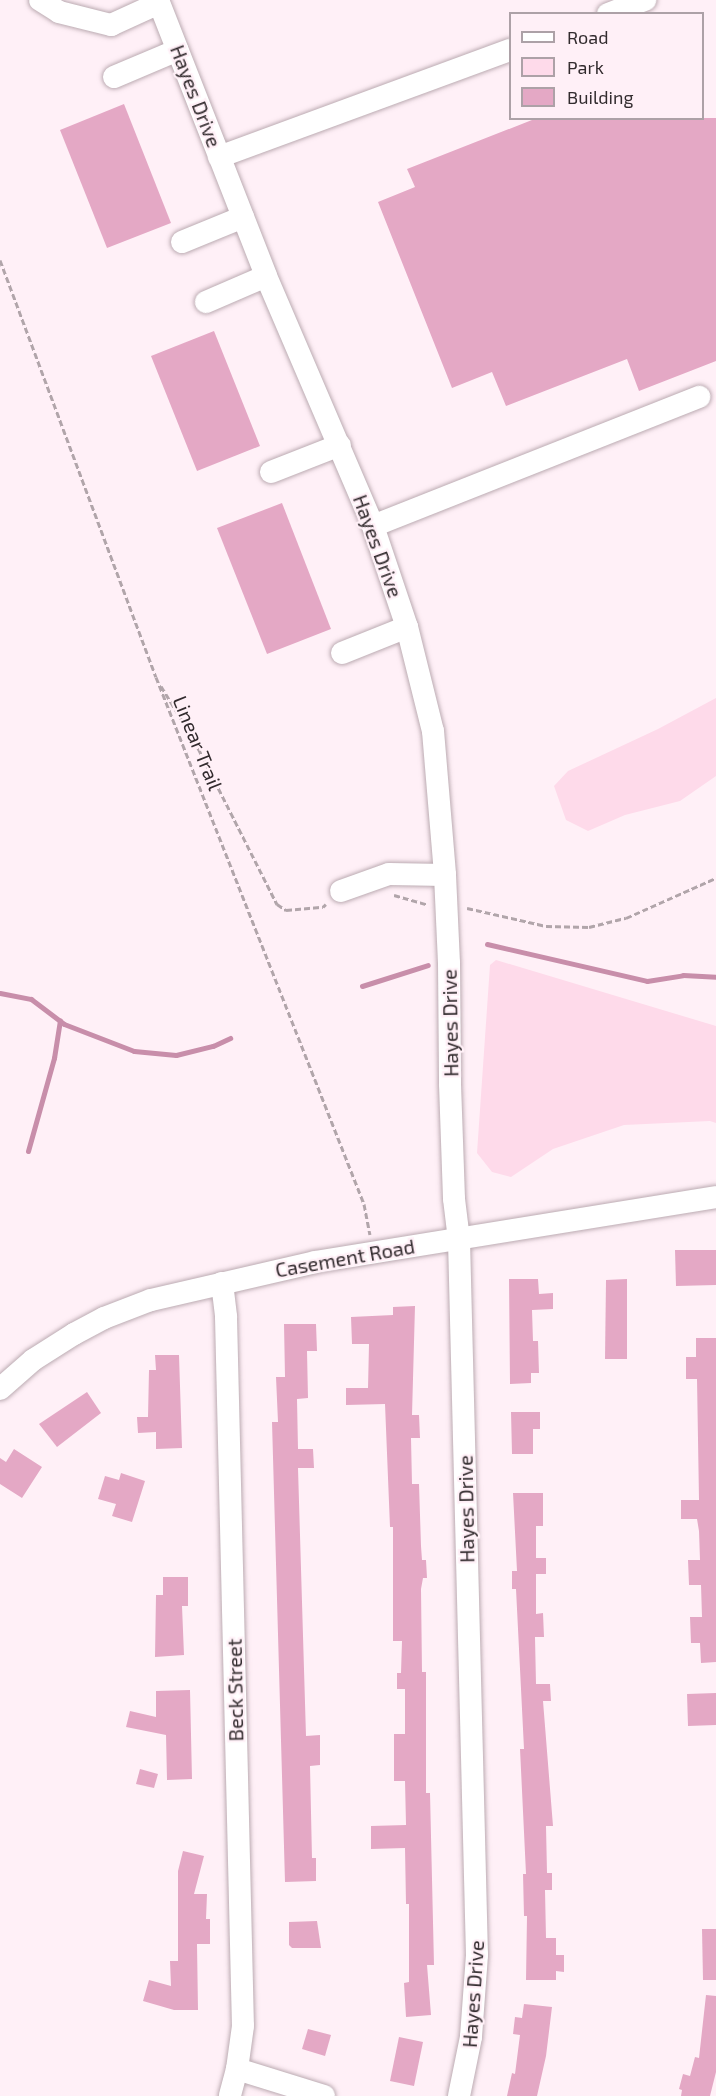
<!DOCTYPE html>
<html>
<head>
<meta charset="utf-8">
<style>
  body { margin:0 }
  #map { position:relative; width:716px; height:2096px; overflow:hidden; background:#fff0f7; font-family:"Exo 2",sans-serif }
  div>[style] { position:absolute }
  [style*='--x'] { left:calc(var(--x)*1px); top:calc(var(--y)*1px); width:calc(var(--w)*1px); rotate:calc(var(--a)*1deg) }
  .green>* { inset:0; background:#fedaea }
  .stream>* { height:5px; margin:-2.5px; padding:0 2.5px; transform-origin:2.5px; border-radius:2.5px; background:#c88eaa }
  .building>* { inset:0; background:#e4a8c5 }
  .path>* { height:3px; margin-top:-1.5px; transform-origin:0; background:repeating-linear-gradient(90deg,#b1a5aa 0 6px,transparent 0 9px) }
  .roads { filter:drop-shadow(0 0 2px #bcabb2) drop-shadow(0 0 2px #bcabb2) }
  .minor>* { height:22px; margin:-11px; padding:0 11px; transform-origin:11px; border-radius:11px; background:#fff }
  span { translate:-50% -50%; white-space:nowrap; text-align:center; line-height:1.15; -webkit-text-stroke:4.5px #fff0f7; paint-order:stroke }
  .street-label { font-size:20px; color:#322b2e }
  .legend { position:absolute; left:509px; top:12px; width:195px; height:108px; box-sizing:border-box; background:#fff0f7; border:2px solid #ada1a7; margin:0; padding:8px 10px; list-style:none; font-size:18px; color:#322b2e }
  .legend li { display:flex; align-items:center; gap:12px; height:30px }
  .legend b { width:30px; border:2px solid #ada1a7 }
</style>
</head>
<body>
<div id="map">
  <div class="green">
    <i style="clip-path:polygon(716px 698px,716px 776px,680px 801px,625px 815px,588px 831px,566px 820px,554px 786px,568px 771px,658px 729px)"></i>
    <i style="clip-path:polygon(496px 960px,716px 1026px,716px 1123px,710px 1121px,624px 1125px,553px 1149px,511px 1177px,492px 1172px,477px 1153px,490px 965px)"></i>
  </div>
  <div class="stream">
    <i style="--x:487;--y:944;--w:164;--a:13"></i>
    <i style="--x:647;--y:981;--w:36;--a:-9"></i>
    <i style="--x:683;--y:975;--w:33;--a:3"></i>
    <i style="--x:362;--y:986;--w:69;--a:-17.7"></i>
    <i style="--x:0;--y:993;--w:32;--a:11"></i>
    <i style="--x:31;--y:999;--w:41;--a:37.1"></i>
    <i style="--x:64;--y:1024;--w:75;--a:21.1"></i>
    <i style="--x:134;--y:1051;--w:42;--a:5.4"></i>
    <i style="--x:176;--y:1055;--w:38;--a:-14"></i>
    <i style="--x:213;--y:1046;--w:19;--a:-25"></i>
    <i style="--x:28;--y:1151;--w:97;--a:-74.4"></i>
    <i style="--x:54;--y:1058;--w:38;--a:-81"></i>
  </div>
  <div class="building">
    <i style="clip-path:polygon(124px 104px,171px 223px,107px 248px,60px 130px)"></i>
    <i style="clip-path:polygon(537px 118px,716px 118px,716px 361px,639px 391px,627px 359px,506px 406px,492px 372px,452px 388px,378px 202px,415px 187px,407px 169px)"></i>
    <i style="clip-path:polygon(214px 331px,260px 446px,197px 471px,151px 356px)"></i>
    <i style="clip-path:polygon(282px 503px,331px 629px,267px 654px,217px 528px)"></i>
    <i style="clip-path:polygon(675px 1250px,716px 1250px,716px 1285px,676px 1286px)"></i>
    <i style="clip-path:polygon(509px 1279px,538px 1279px,539px 1294px,553px 1293px,553px 1309px,532px 1310px,533px 1341px,538px 1341px,539px 1373px,531px 1373px,531px 1383px,510px 1384px)"></i>
    <i style="clip-path:polygon(627px 1279px,627px 1359px,605px 1359px,606px 1280px)"></i>
    <i style="clip-path:polygon(415px 1306px,412px 1415px,419px 1415px,420px 1438px,411px 1438px,412px 1484px,419px 1484px,421px 1546px,422px 1560px,426px 1560px,427px 1578px,423px 1578px,421px 1589px,422px 1672px,426px 1672px,426px 1793px,430px 1793px,434px 1965px,427px 1965px,431px 2015px,406px 2017px,404px 1983px,409px 1982px,409px 1904px,406px 1904px,405px 1848px,371px 1849px,371px 1826px,406px 1825px,405px 1781px,394px 1781px,394px 1734px,405px 1734px,405px 1689px,397px 1689px,397px 1673px,401px 1673px,402px 1641px,393px 1641px,393px 1527px,390px 1527px,385px 1404px,346px 1405px,346px 1388px,368px 1388px,369px 1344px,352px 1344px,351px 1317px,393px 1315px,393px 1307px)"></i>
    <i style="clip-path:polygon(284px 1324px,316px 1324px,317px 1351px,307px 1351px,308px 1398px,297px 1399px,298px 1449px,313px 1449px,314px 1468px,298px 1468px,306px 1736px,320px 1735px,320px 1765px,310px 1766px,312px 1858px,316px 1858px,316px 1881px,285px 1882px,272px 1422px,278px 1422px,276px 1377px,285px 1377px)"></i>
    <i style="clip-path:polygon(696px 1338px,716px 1338px,716px 1662px,701px 1663px,700px 1643px,691px 1643px,690px 1617px,702px 1617px,701px 1585px,689px 1585px,688px 1560px,700px 1560px,699px 1531px,697px 1519px,681px 1519px,681px 1500px,699px 1500px,697px 1379px,686px 1379px,686px 1357px,696px 1357px)"></i>
    <i style="clip-path:polygon(155px 1355px,179px 1355px,182px 1448px,156px 1449px,156px 1432px,138px 1433px,137px 1417px,148px 1417px,149px 1370px,156px 1370px)"></i>
    <i style="clip-path:polygon(87px 1392px,101px 1413px,57px 1447px,39px 1424px)"></i>
    <i style="clip-path:polygon(511px 1412px,540px 1412px,540px 1429px,533px 1429px,533px 1454px,512px 1454px)"></i>
    <i style="clip-path:polygon(14px 1449px,42px 1467px,22px 1498px,0 1484px,0 1458px,6px 1462px)"></i>
    <i style="clip-path:polygon(121px 1473px,145px 1481px,132px 1522px,112px 1516px,116px 1504px,98px 1499px,105px 1476px,119px 1480px)"></i>
    <i style="clip-path:polygon(513px 1493px,543px 1493px,543px 1526px,536px 1526px,536px 1558px,546px 1558px,546px 1574px,536px 1574px,536px 1614px,543px 1613px,544px 1637px,535px 1637px,536px 1684px,550px 1684px,551px 1701px,543px 1701px,553px 1826px,546px 1826px,547px 1873px,552px 1873px,552px 1890px,545px 1890px,546px 1938px,556px 1938px,556px 1955px,564px 1955px,564px 1972px,556px 1971px,556px 1980px,526px 1980px,527px 1916px,524px 1916px,523px 1874px,526px 1874px,520px 1749px,524px 1749px,516px 1589px,512px 1589px,512px 1571px,517px 1571px)"></i>
    <i style="clip-path:polygon(163px 1577px,188px 1577px,188px 1606px,182px 1606px,184px 1655px,155px 1657px,156px 1595px,163px 1595px)"></i>
    <i style="clip-path:polygon(190px 1690px,192px 1779px,167px 1780px,166px 1735px,126px 1727px,130px 1711px,156px 1717px,156px 1691px)"></i>
    <i style="clip-path:polygon(716px 1693px,716px 1725px,688px 1726px,687px 1694px)"></i>
    <i style="clip-path:polygon(140px 1769px,158px 1774px,154px 1788px,136px 1784px)"></i>
    <i style="clip-path:polygon(183px 1851px,204px 1856px,194px 1894px,207px 1894px,206px 1919px,210px 1919px,210px 1944px,197px 1944px,198px 2010px,174px 2010px,143px 2001px,149px 1980px,171px 1986px,170px 1961px,178px 1961px,178px 1871px)"></i>
    <i style="clip-path:polygon(317px 1921px,321px 1948px,292px 1948px,289px 1945px,289px 1922px)"></i>
    <i style="clip-path:polygon(702px 1929px,716px 1929px,716px 1980px,703px 1980px)"></i>
    <i style="clip-path:polygon(706px 1995px,716px 1996px,716px 2072px,710px 2096px,681px 2096px,682px 2090px,679px 2089px,683px 2074px,690px 2076px,695px 2057px,699px 2058px)"></i>
    <i style="clip-path:polygon(524px 2004px,552px 2007px,546px 2056px,537px 2096px,507px 2096px,512px 2073px,515px 2074px,520px 2035px,513px 2034px,515px 2017px,522px 2018px)"></i>
    <i style="clip-path:polygon(308px 2029px,331px 2035px,325px 2056px,302px 2049px)"></i>
    <i style="clip-path:polygon(399px 2037px,423px 2042px,414px 2086px,390px 2081px)"></i>
  </div>
  <div class="path">
    <i style="--x:0;--y:260;--w:445;--a:69.5"></i>
    <i style="--x:156;--y:677;--w:567;--a:68.46"></i>
    <i style="--x:364;--y:1204;--w:31;--a:79"></i>
    <i style="--x:161;--y:686;--w:63;--a:58.6"></i>
    <i style="--x:194;--y:740;--w:184;--a:63.2"></i>
    <i style="--x:277;--y:904;--w:11;--a:34"></i>
    <i style="--x:286;--y:910;--w:37;--a:-5"></i>
    <i style="--x:323;--y:907;--w:4;--a:-45"></i>
    <i style="--x:394;--y:895;--w:35;--a:16"></i>
    <i style="--x:467;--y:908;--w:81;--a:12.8"></i>
    <i style="--x:546;--y:926;--w:43;--a:1.3"></i>
    <i style="--x:589;--y:927;--w:38;--a:-14"></i>
    <i style="--x:626;--y:918;--w:98;--a:-24"></i>
  </div>
  <div class="roads">
    <div class="minor">
      <i style="--x:40;--y:0;--w:22;--a:32"></i>
      <i style="--x:59;--y:12;--w:54;--a:14"></i>
      <i style="--x:111;--y:25;--w:53;--a:-24.6"></i>
      <i style="--x:158;--y:0;--w:296;--a:68.6"></i>
      <i style="--x:266;--y:276;--w:272;--a:66.8"></i>
      <i style="--x:373;--y:526;--w:107;--a:71.4"></i>
      <i style="--x:407;--y:627;--w:107;--a:76"></i>
      <i style="--x:433;--y:731;--w:144;--a:85.2"></i>
      <i style="--x:445;--y:875;--w:88;--a:87.4"></i>
      <i style="--x:449;--y:963;--w:121;--a:89.5"></i>
      <i style="--x:450;--y:1084;--w:115;--a:88"></i>
      <i style="--x:454;--y:1199;--w:41;--a:83"></i>
      <i style="--x:459;--y:1240;--w:715;--a:88.56"></i>
      <i style="--x:477;--y:1955;--w:82;--a:94.2"></i>
      <i style="--x:471;--y:2037;--w:60;--a:101.5"></i>
      <i style="--x:608;--y:14;--w:40;--a:-21"></i>
      <i style="--x:114;--y:77;--w:69;--a:-22.9"></i>
      <i style="--x:219;--y:157;--w:310;--a:-20.2"></i>
      <i style="--x:182;--y:242;--w:66;--a:-22.3"></i>
      <i style="--x:206;--y:302;--w:65;--a:-23.4"></i>
      <i style="--x:271;--y:472;--w:74;--a:-21.4"></i>
      <i style="--x:373;--y:526;--w:351;--a:-21.6"></i>
      <i style="--x:342;--y:653;--w:70;--a:-21.8"></i>
      <i style="--x:341;--y:891;--w:51;--a:-19.5"></i>
      <i style="--x:389;--y:874;--w:56;--a:1"></i>
      <i style="--x:222;--y:1283;--w:34;--a:83"></i>
      <i style="--x:226;--y:1317;--w:709;--a:88.63"></i>
      <i style="--x:243;--y:2026;--w:43;--a:97.9"></i>
      <i style="--x:237;--y:2069;--w:28;--a:105"></i>
      <i style="--x:0;--y:1389;--w:44;--a:-41.3"></i>
      <i style="--x:33;--y:1360;--w:49;--a:-32.4"></i>
      <i style="--x:74;--y:1334;--w:34;--a:-28"></i>
      <i style="--x:104;--y:1318;--w:50;--a:-21"></i>
      <i style="--x:151;--y:1300;--w:168;--a:-13"></i>
      <i style="--x:315;--y:1262;--w:406;--a:-9.2"></i>
      <i style="--x:237;--y:2069;--w:91;--a:17.2"></i>
    </div>
  </div>
  <div class="street-label">
    <span style="left:196px;top:96px;rotate:69deg">Hayes Drive</span>
    <span style="left:378px;top:546px;rotate:70deg">Hayes Drive</span>
    <span style="left:198px;top:743px;rotate:68deg">Linear Trail</span>
    <span style="left:450px;top:1023px;rotate:-91deg">Hayes Drive</span>
    <span style="left:345px;top:1258px;rotate:-10deg">Casement Road</span>
    <span style="left:466px;top:1509px;rotate:-91deg">Hayes Drive</span>
    <span style="left:235px;top:1690px;rotate:-91deg">Beck Street</span>
    <span style="left:473px;top:1994px;rotate:-86deg">Hayes Drive</span>
  </div>
  <ul class="legend">
  <li><b style="height:8px;background:#fff"></b>Road</li>
  <li><b style="height:16px;background:#fedaea"></b>Park</li>
  <li><b style="height:16px;background:#e4a8c5"></b>Building</li>
  </ul>
</div>
</body>
</html>
